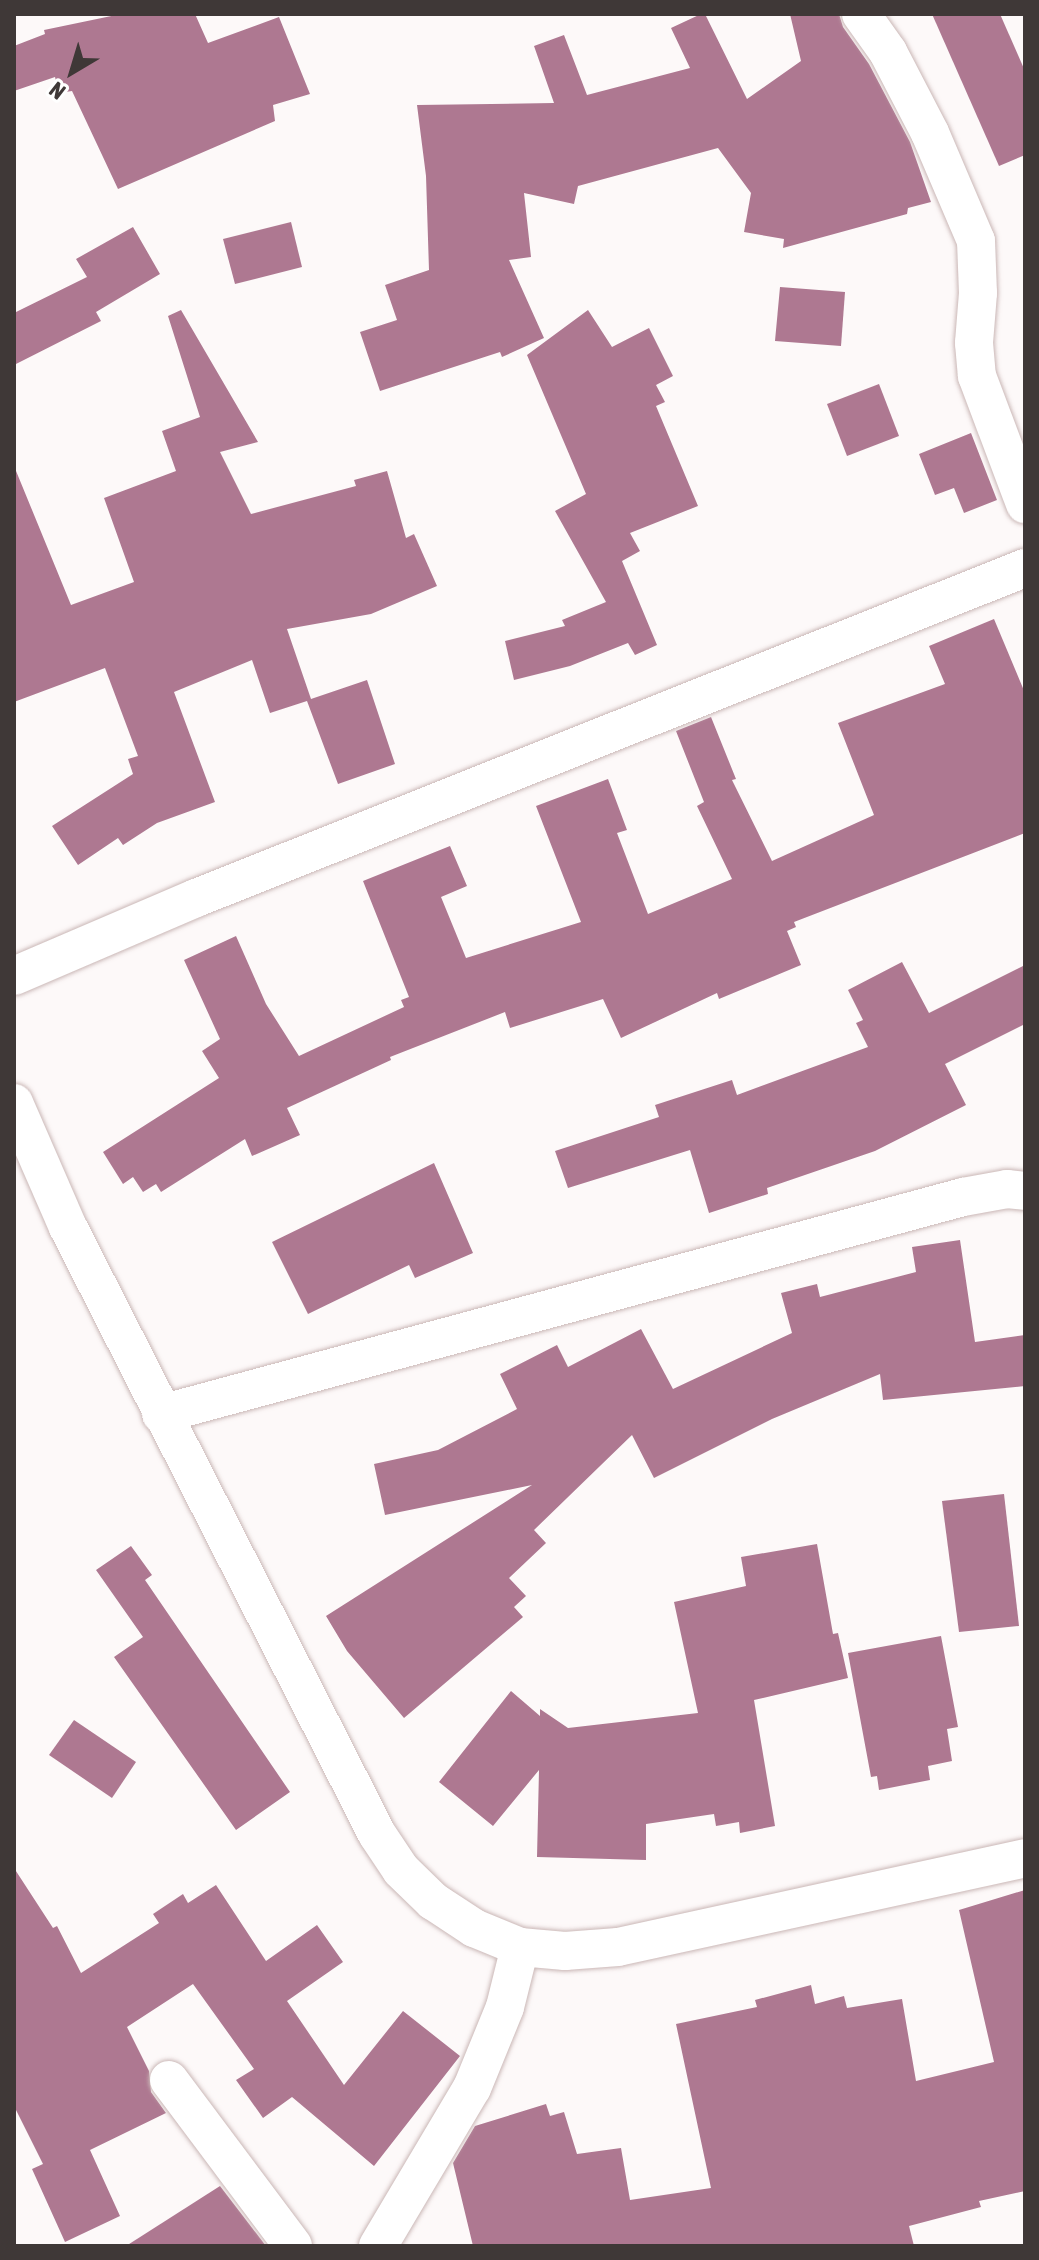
<!DOCTYPE html>
<html>
<head>
<meta charset="utf-8">
<style>
  body { margin:0 }
  #map { position:relative; width:1039px; height:2260px; overflow:hidden; background:#fdf9f9; font-family:"Asap Condensed",sans-serif }
  div>[style] { position:absolute }
  [style*='--x'] { left:calc(var(--x)*1px); top:calc(var(--y)*1px); width:calc(var(--w)*1px); rotate:calc(var(--a)*1deg) }
  .building>* { inset:0; background:#ae7891 }
  .roads { filter:drop-shadow(0 0 2px #cab7b6) drop-shadow(0 0 2px #cab7b6) }
  .street>* { height:38px; margin:-19px; padding:0 19px; transform-origin:19px; border-radius:19px; background:#fff }
  span { translate:-50% -50%; white-space:nowrap; text-align:center; line-height:1.15; -webkit-text-stroke:8px #fff; paint-order:stroke }
  .frame { position:absolute; inset:0; border:16px solid #3f3837; pointer-events:none }
  .north { position:absolute; left:32px; top:32px; width:80px; height:80px; -webkit-text-stroke:6px #fff; paint-order:stroke; rotate:218deg; font-size:22px; font-weight:700; line-height:32px; text-align:center; color:#3f3837 }
  .north::after { content:''; display:block; margin:auto; width:28px; height:36px; background:#3f3837; clip-path:polygon(50% 0,100% 100%,50% 72%,0 100%) }
</style>
</head>
<body>
<div id="map">
  <div class="building">
    <i style="clip-path:polygon(121px 14px,195px 14px,208px 43px,279px 17px,310px 94px,273px 105px,275px 121px,118px 189px,72px 91px,59px 93px,55px 77px,14px 91px,14px 46px,45px 34px,44px 30px)"></i>
    <i style="clip-path:polygon(701px 14px,705px 14px,747px 99px,801px 61px,790px 14px,839px 14px,843px 27px,869px 64px,910px 142px,931px 202px,908px 208px,907px 214px,783px 248px,784px 239px,744px 232px,751px 193px,718px 148px,578px 186px,574px 204px,524px 193px,531px 257px,509px 260px,544px 338px,502px 357px,500px 352px,380px 391px,360px 332px,397px 320px,385px 285px,429px 270px,426px 176px,417px 105px,554px 103px,534px 46px,564px 35px,587px 95px,690px 68px,671px 28px)"></i>
    <i style="clip-path:polygon(932px 14px,1000px 14px,1025px 71px,1025px 155px,999px 166px)"></i>
    <i style="clip-path:polygon(291px 222px,302px 267px,235px 284px,223px 239px)"></i>
    <i style="clip-path:polygon(133px 227px,160px 274px,96px 312px,101px 321px,14px 365px,14px 313px,87px 277px,76px 259px)"></i>
    <i style="clip-path:polygon(780px 287px,845px 292px,841px 346px,775px 341px)"></i>
    <i style="clip-path:polygon(181px 310px,258px 442px,220px 452px,251px 514px,356px 486px,354px 480px,387px 471px,406px 538px,414px 534px,437px 586px,371px 614px,287px 629px,311px 699px,367px 680px,395px 764px,338px 784px,307px 701px,270px 713px,252px 660px,174px 692px,215px 802px,157px 823px,123px 845px,118px 838px,78px 865px,52px 826px,133px 774px,128px 759px,138px 756px,105px 668px,14px 702px,14px 466px,71px 605px,134px 582px,104px 498px,176px 471px,162px 431px,200px 417px,168px 316px)"></i>
    <i style="clip-path:polygon(588px 310px,612px 347px,649px 328px,673px 376px,656px 385px,665px 402px,656px 406px,698px 506px,630px 533px,640px 551px,622px 561px,657px 645px,635px 655px,628px 643px,570px 666px,514px 680px,505px 641px,565px 626px,562px 620px,606px 602px,555px 511px,586px 494px,527px 355px)"></i>
    <i style="clip-path:polygon(879px 384px,899px 436px,847px 456px,827px 404px)"></i>
    <i style="clip-path:polygon(971px 433px,997px 500px,964px 513px,954px 488px,935px 495px,919px 454px)"></i>
    <i style="clip-path:polygon(994px 619px,1025px 693px,1025px 833px,794px 922px,796px 927px,787px 931px,801px 965px,719px 999px,717px 993px,621px 1038px,603px 999px,510px 1028px,505px 1012px,390px 1057px,391px 1060px,287px 1108px,300px 1135px,252px 1156px,245px 1139px,161px 1192px,156px 1184px,143px 1192px,133px 1177px,123px 1184px,103px 1152px,219px 1078px,202px 1051px,220px 1039px,184px 960px,236px 936px,266px 1004px,299px 1056px,404px 1007px,401px 1000px,409px 997px,363px 881px,450px 846px,467px 886px,441px 897px,466px 958px,581px 922px,536px 806px,608px 779px,627px 830px,617px 833px,648px 914px,732px 879px,697px 806px,704px 802px,676px 731px,711px 717px,736px 779px,732px 780px,772px 861px,874px 815px,838px 723px,945px 684px,929px 646px)"></i>
    <i style="clip-path:polygon(902px 962px,929px 1013px,1025px 965px,1025px 1024px,945px 1064px,966px 1105px,875px 1151px,767px 1188px,768px 1194px,709px 1213px,690px 1150px,568px 1188px,555px 1151px,659px 1117px,655px 1105px,732px 1080px,737px 1095px,868px 1047px,856px 1023px,863px 1020px,848px 990px)"></i>
    <i style="clip-path:polygon(434px 1163px,473px 1253px,415px 1278px,409px 1265px,308px 1314px,272px 1242px)"></i>
    <i style="clip-path:polygon(960px 1240px,975px 1342px,1025px 1335px,1025px 1386px,883px 1400px,880px 1374px,772px 1419px,654px 1478px,632px 1435px,534px 1530px,546px 1543px,509px 1578px,526px 1596px,514px 1607px,523px 1617px,404px 1718px,347px 1651px,326px 1616px,532px 1485px,385px 1515px,374px 1464px,438px 1450px,517px 1409px,500px 1374px,557px 1345px,568px 1367px,641px 1329px,673px 1389px,792px 1333px,781px 1293px,817px 1284px,820px 1297px,916px 1272px,912px 1247px)"></i>
    <i style="clip-path:polygon(1004px 1494px,1019px 1626px,959px 1632px,942px 1501px)"></i>
    <i style="clip-path:polygon(817px 1544px,833px 1634px,838px 1633px,848px 1678px,754px 1700px,775px 1826px,740px 1833px,739px 1822px,716px 1826px,714px 1814px,646px 1824px,646px 1860px,537px 1857px,539px 1770px,493px 1826px,439px 1782px,511px 1691px,540px 1716px,540px 1709px,568px 1728px,698px 1713px,674px 1602px,746px 1586px,741px 1557px)"></i>
    <i style="clip-path:polygon(131px 1546px,152px 1575px,145px 1580px,290px 1792px,236px 1830px,114px 1657px,143px 1637px,96px 1570px)"></i>
    <i style="clip-path:polygon(941px 1636px,958px 1727px,947px 1729px,952px 1761px,928px 1766px,930px 1780px,879px 1790px,877px 1776px,871px 1777px,848px 1653px)"></i>
    <i style="clip-path:polygon(74px 1720px,136px 1762px,112px 1798px,49px 1755px)"></i>
    <i style="clip-path:polygon(14px 1868px,53px 1928px,57px 1926px,81px 1973px,159px 1923px,153px 1914px,183px 1894px,188px 1903px,216px 1885px,266px 1961px,317px 1925px,343px 1962px,287px 2001px,344px 2085px,403px 2011px,460px 2056px,374px 2166px,292px 2097px,263px 2118px,236px 2080px,254px 2069px,193px 1984px,127px 2027px,149px 2071px,151px 2092px,166px 2113px,90px 2150px,120px 2216px,65px 2242px,32px 2169px,43px 2164px,14px 2106px)"></i>
    <i style="clip-path:polygon(1025px 1890px,1025px 2191px,979px 2201px,981px 2207px,909px 2226px,914px 2246px,473px 2246px,453px 2163px,475px 2126px,546px 2104px,550px 2116px,564px 2112px,577px 2154px,621px 2148px,630px 2200px,711px 2188px,676px 2024px,757px 2007px,755px 2000px,811px 1985px,815px 2004px,844px 1996px,847px 2008px,902px 1999px,916px 2081px,994px 2062px,959px 1910px)"></i>
    <i style="clip-path:polygon(220px 2186px,266px 2246px,126px 2246px)"></i>
  </div>
  <div class="roads">
    <div class="street">
      <i style="--x:861;--y:14;--w:47;--a:54.6"></i>
      <i style="--x:888;--y:52;--w:91;--a:62.6"></i>
      <i style="--x:930;--y:133;--w:117;--a:66.9"></i>
      <i style="--x:976;--y:241;--w:52;--a:87.8"></i>
      <i style="--x:978;--y:293;--w:50;--a:94.6"></i>
      <i style="--x:974;--y:343;--w:33;--a:85"></i>
      <i style="--x:977;--y:376;--w:137;--a:69.4"></i>
      <i style="--x:14;--y:976;--w:198;--a:-23.2"></i>
      <i style="--x:196;--y:898;--w:892;--a:-21.71"></i>
      <i style="--x:14;--y:1103;--w:135;--a:66.5"></i>
      <i style="--x:68;--y:1227;--w:681;--a:63.02"></i>
      <i style="--x:377;--y:1834;--w:43;--a:56.3"></i>
      <i style="--x:401;--y:1870;--w:45;--a:44.1"></i>
      <i style="--x:433;--y:1901;--w:49;--a:33.4"></i>
      <i style="--x:474;--y:1928;--w:50;--a:22.4"></i>
      <i style="--x:520;--y:1947;--w:45;--a:5.1"></i>
      <i style="--x:565;--y:1951;--w:53;--a:-4.3"></i>
      <i style="--x:618;--y:1947;--w:417;--a:-12.3"></i>
      <i style="--x:161;--y:1414;--w:831;--a:-15.14"></i>
      <i style="--x:963;--y:1197;--w:45;--a:-10.3"></i>
      <i style="--x:1007;--y:1189;--w:18;--a:6"></i>
      <i style="--x:169;--y:2080;--w:207;--a:53.2"></i>
      <i style="--x:378;--y:2246;--w:184;--a:-59.3"></i>
      <i style="--x:472;--y:2088;--w:87;--a:-67.8"></i>
      <i style="--x:505;--y:2007;--w:62;--a:-76"></i>
    </div>
  </div>
  <div class="frame"></div>
  <div class="north">N</div>
</div>
</body>
</html>
